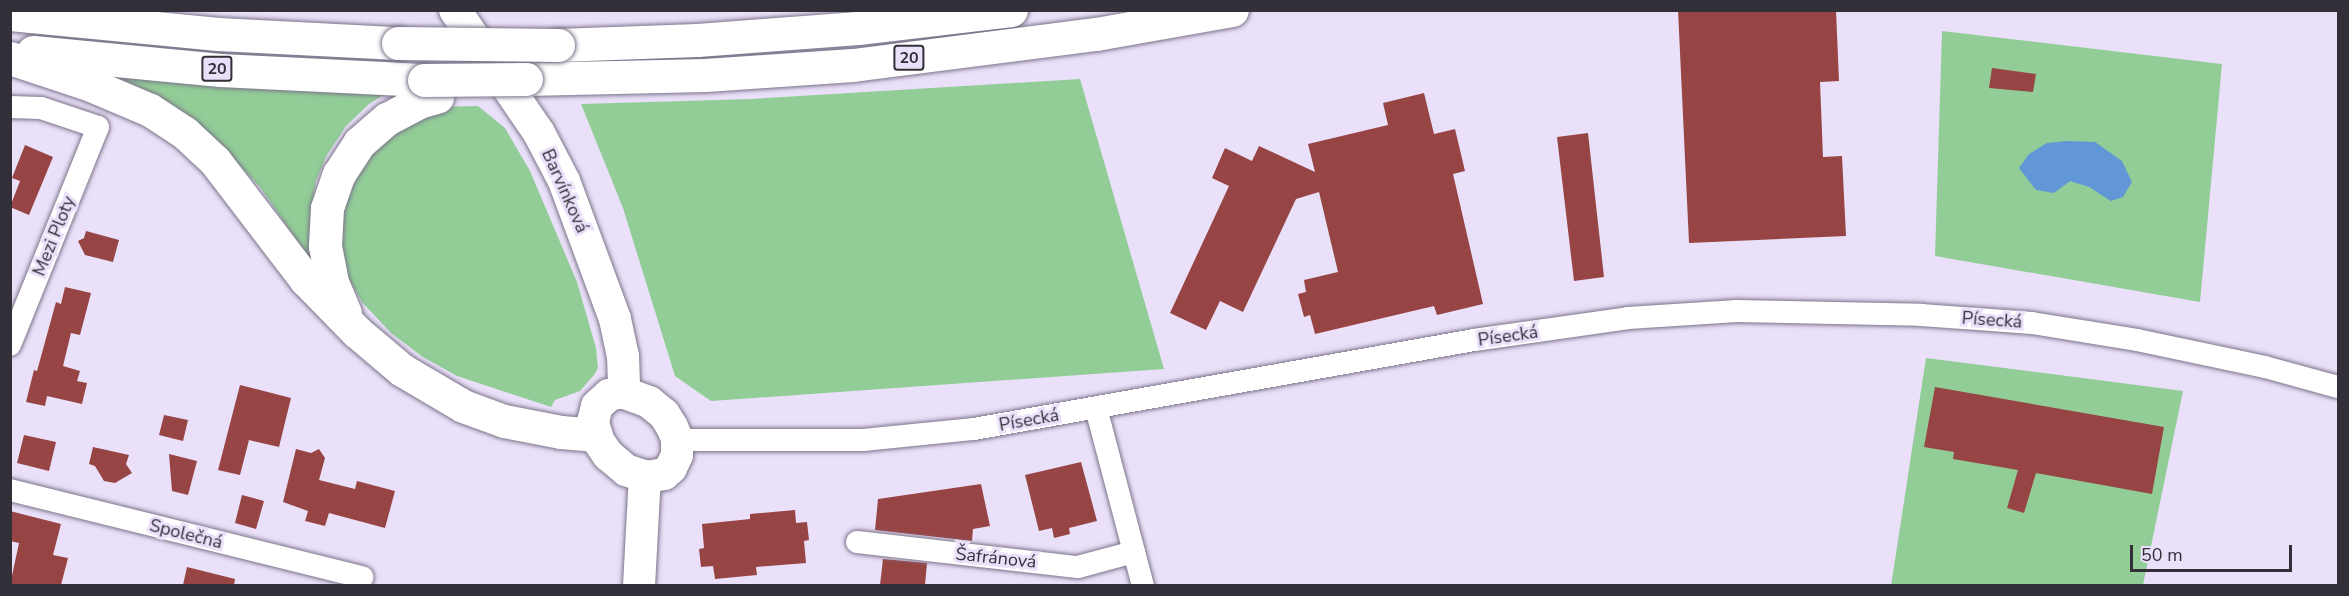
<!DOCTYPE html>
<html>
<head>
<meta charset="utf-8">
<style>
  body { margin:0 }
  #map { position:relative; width:2349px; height:596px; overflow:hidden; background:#eae0f9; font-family:"Nunito Sans",sans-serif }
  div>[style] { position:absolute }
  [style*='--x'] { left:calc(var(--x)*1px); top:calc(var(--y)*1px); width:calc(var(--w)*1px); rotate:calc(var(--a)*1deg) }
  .green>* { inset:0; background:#92cd97 }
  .water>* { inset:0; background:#6197d6 }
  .building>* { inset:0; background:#974544 }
  .roads { filter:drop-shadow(0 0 2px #7c748a) drop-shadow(0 0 2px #7c748a) }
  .street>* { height:22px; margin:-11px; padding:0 11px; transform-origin:11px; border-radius:11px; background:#fff }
  .secondary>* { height:32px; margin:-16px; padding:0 16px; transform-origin:16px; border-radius:16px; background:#fff }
  .highway>* { height:33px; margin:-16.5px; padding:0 16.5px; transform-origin:16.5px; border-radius:16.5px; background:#fff }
  .bridges { filter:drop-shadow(0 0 2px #7c748a) drop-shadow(0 0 2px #7c748a) }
  .highway-bridge>* { height:33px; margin:-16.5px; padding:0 16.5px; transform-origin:16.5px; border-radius:16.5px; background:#fff }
  span { translate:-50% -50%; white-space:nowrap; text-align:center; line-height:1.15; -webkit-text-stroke:6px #eae0f9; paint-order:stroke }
  .shield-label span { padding:2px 4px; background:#eae0f9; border:2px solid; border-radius:4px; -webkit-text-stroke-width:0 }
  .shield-label { font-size:16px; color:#332f39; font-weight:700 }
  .street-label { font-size:18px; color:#332f39 }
  .frame { position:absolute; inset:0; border:12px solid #332f39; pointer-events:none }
  .scale { position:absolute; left:2130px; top:545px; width:162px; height:27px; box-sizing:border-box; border:3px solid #332f39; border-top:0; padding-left:8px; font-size:18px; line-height:21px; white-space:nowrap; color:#332f39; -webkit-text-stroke:4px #eae0f9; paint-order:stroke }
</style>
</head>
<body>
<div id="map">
  <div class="green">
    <i style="clip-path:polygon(1942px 31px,2222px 64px,2200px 302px,1935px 256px)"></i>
    <i style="clip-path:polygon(111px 73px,390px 91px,369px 104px,346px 126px,327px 155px,316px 181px,311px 215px,311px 261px,260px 187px,212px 137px,175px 109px)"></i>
    <i style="clip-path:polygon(1080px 79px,1164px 369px,711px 401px,675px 376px,623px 208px,581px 104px,751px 99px)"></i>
    <i style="clip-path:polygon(478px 106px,505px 128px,530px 171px,577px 282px,596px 348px,598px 368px,594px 375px,580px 391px,555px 400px,551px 407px,457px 376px,423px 357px,391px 333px,362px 302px,342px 267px,337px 225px,359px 157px,435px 107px)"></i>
    <i style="clip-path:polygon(1926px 358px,2183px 391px,2143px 585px,1891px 586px)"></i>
  </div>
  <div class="water">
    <i style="clip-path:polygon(2068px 141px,2095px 142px,2122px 161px,2132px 182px,2123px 197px,2111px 201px,2089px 187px,2070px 181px,2054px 193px,2036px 190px,2019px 168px,2029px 154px,2047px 143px)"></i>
  </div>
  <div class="building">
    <i style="clip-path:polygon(1678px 10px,1836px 10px,1839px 81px,1820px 82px,1823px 157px,1842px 156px,1846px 236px,1689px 243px)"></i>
    <i style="clip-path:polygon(1992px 68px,2036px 74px,2033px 92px,1989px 88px)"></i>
    <i style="clip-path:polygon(1424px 93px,1434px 134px,1455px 129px,1465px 171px,1453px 174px,1483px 304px,1437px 315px,1434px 306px,1315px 334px,1310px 315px,1304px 317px,1298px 294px,1306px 292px,1304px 280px,1338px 272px,1319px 192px,1296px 199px,1243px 312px,1220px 301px,1206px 330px,1170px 313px,1229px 186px,1212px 178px,1225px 148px,1252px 161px,1259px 146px,1315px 172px,1308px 144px,1388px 125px,1383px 103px)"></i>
    <i style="clip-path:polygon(1588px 133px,1604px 277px,1574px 281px,1557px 137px)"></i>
    <i style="clip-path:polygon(25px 145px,53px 157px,29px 215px,10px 207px,20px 181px,12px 178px)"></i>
    <i style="clip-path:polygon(86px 231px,119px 240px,113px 262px,85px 255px,78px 241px,84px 238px)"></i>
    <i style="clip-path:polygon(65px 287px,91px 293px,80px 335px,71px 333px,63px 366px,80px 371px,77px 381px,87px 383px,82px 404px,47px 396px,45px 406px,26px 402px,34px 370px,37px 371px,56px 302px,61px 304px)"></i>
    <i style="clip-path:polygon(240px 385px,291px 398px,279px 447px,249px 440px,240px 475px,218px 470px)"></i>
    <i style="clip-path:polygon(1935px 387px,2164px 427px,2152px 494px,2036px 473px,2024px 513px,2007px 508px,2018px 470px,1953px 459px,1954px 452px,1924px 447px)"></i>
    <i style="clip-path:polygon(164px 415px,188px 420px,183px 441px,159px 435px)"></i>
    <i style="clip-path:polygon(24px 435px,56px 442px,49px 471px,17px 463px)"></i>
    <i style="clip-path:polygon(93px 447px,129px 455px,126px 464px,132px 473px,115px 483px,104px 481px,95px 466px,89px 464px)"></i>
    <i style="clip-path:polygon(296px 449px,311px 453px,319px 449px,325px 458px,319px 480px,355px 489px,357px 481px,395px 491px,385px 528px,329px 513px,325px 526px,305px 521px,308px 511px,283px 502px)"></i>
    <i style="clip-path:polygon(169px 454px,197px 461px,188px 495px,172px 491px)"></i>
    <i style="clip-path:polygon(1081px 462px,1097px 521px,1069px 528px,1070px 534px,1054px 538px,1052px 528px,1039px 531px,1025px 475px)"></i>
    <i style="clip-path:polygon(981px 484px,990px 526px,973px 529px,972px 541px,875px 530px,878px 499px)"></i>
    <i style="clip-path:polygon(242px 495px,264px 501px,256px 529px,235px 523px)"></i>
    <i style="clip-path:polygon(795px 510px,796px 523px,807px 522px,809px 540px,804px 541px,806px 563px,756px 567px,757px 575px,715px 579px,713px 566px,701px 567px,699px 549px,704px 548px,702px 524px,750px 519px,750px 514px)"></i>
    <i style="clip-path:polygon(10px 511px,61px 524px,53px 555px,68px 558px,61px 585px,10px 585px,19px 543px,10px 541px)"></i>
    <i style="clip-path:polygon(883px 559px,927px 563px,925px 585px,880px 585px)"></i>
    <i style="clip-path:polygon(187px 567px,235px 579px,234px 585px,183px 585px)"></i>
  </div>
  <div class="roads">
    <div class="street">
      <i style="--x:10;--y:107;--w:31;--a:2"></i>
      <i style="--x:41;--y:108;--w:60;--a:18.4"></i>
      <i style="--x:98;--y:127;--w:235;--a:112"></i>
      <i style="--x:1096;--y:408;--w:184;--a:75.2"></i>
      <i style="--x:677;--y:440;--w:186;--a:0"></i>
      <i style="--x:863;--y:440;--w:112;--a:-5.7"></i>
      <i style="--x:974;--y:429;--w:508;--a:-10.09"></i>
      <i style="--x:1474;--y:340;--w:156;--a:-8.1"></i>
      <i style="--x:1628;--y:318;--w:109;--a:-3.7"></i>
      <i style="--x:1737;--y:311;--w:184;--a:1.2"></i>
      <i style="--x:1921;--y:315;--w:111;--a:4.1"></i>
      <i style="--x:2032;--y:323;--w:106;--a:9.2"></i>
      <i style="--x:2137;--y:340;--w:131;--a:11.9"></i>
      <i style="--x:2265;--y:367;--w:76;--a:15.3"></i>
      <i style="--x:10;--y:490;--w:363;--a:13.9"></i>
      <i style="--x:857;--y:542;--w:222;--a:6.5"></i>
      <i style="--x:1078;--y:567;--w:58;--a:-15"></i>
    </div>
    <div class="secondary">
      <i style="--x:455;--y:10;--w:149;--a:55.7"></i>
      <i style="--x:539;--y:133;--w:54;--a:62.5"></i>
      <i style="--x:564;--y:181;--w:147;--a:69.7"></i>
      <i style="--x:615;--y:319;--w:38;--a:78"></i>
      <i style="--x:623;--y:356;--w:37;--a:88"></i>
      <i style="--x:622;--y:392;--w:29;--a:20"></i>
      <i style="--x:649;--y:402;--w:19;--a:39"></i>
      <i style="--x:664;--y:414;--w:15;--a:58"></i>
      <i style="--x:672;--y:427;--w:12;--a:66"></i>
      <i style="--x:677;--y:438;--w:17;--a:90"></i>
      <i style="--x:677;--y:455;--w:14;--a:115"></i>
      <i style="--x:671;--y:468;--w:9;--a:139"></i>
      <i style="--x:664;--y:474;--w:17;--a:170"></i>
      <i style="--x:647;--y:477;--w:22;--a:-162"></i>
      <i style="--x:626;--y:470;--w:23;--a:-140"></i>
      <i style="--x:608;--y:455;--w:18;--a:-124"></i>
      <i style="--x:598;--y:440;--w:19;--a:-106"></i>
      <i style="--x:593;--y:422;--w:16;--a:-76"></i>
      <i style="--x:597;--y:406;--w:16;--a:-43"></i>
      <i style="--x:609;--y:395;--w:13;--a:-13"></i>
      <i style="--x:639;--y:586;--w:110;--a:-86.9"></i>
    </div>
    <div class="highway">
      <i style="--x:10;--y:14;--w:209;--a:5.5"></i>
      <i style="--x:218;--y:34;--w:180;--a:2.9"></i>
      <i style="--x:558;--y:45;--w:139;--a:-2.1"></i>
      <i style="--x:697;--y:40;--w:161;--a:-4.3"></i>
      <i style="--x:858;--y:28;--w:154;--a:-6.7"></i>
      <i style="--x:33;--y:52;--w:188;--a:5.5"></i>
      <i style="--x:220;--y:70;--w:204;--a:2.8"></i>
      <i style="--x:10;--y:58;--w:85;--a:18.4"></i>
      <i style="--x:91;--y:85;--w:64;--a:23"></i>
      <i style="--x:150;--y:110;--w:42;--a:33.3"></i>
      <i style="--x:185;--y:133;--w:41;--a:43"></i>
      <i style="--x:215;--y:161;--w:150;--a:52.6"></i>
      <i style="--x:306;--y:280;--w:73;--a:45.6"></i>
      <i style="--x:357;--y:332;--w:59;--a:40.2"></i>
      <i style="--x:402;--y:370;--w:71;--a:30.5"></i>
      <i style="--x:463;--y:406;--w:44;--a:20.1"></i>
      <i style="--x:504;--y:421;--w:58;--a:10.9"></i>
      <i style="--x:561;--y:432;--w:35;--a:5"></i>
      <i style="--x:526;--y:79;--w:179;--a:-1.3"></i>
      <i style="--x:705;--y:75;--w:148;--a:-3.9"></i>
      <i style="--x:853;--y:65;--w:245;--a:-7.3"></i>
      <i style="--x:1096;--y:34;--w:138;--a:-10"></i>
      <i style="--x:345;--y:313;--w:34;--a:-113"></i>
      <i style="--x:332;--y:282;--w:37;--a:-101"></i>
      <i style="--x:325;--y:246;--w:38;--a:-87"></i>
      <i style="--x:327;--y:208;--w:36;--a:-71"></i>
      <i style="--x:339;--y:174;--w:37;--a:-57"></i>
      <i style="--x:359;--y:143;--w:37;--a:-41"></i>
      <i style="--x:387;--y:119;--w:36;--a:-28"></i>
      <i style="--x:419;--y:102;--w:19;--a:-16"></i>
    </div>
  </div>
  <div class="bridges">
    <div class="highway-bridge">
      <i style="--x:398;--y:43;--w:160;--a:0.7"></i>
      <i style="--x:424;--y:80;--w:102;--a:-0.6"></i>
    </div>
  </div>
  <div class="shield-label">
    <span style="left:909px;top:58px">20</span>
    <span style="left:217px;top:69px">20</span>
  </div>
  <div class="street-label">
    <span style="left:565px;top:191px;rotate:66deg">Barvínková</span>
    <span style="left:54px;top:236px;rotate:-68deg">Mezi Ploty</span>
    <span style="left:1992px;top:320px;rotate:4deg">Písecká</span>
    <span style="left:1508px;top:336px;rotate:-8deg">Písecká</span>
    <span style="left:1029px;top:420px;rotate:-10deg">Písecká</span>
    <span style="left:186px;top:534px;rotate:14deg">Společná</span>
    <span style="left:996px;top:558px;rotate:6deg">Šafránová</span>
  </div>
  <div class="frame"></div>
  <div class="scale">50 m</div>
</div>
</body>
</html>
